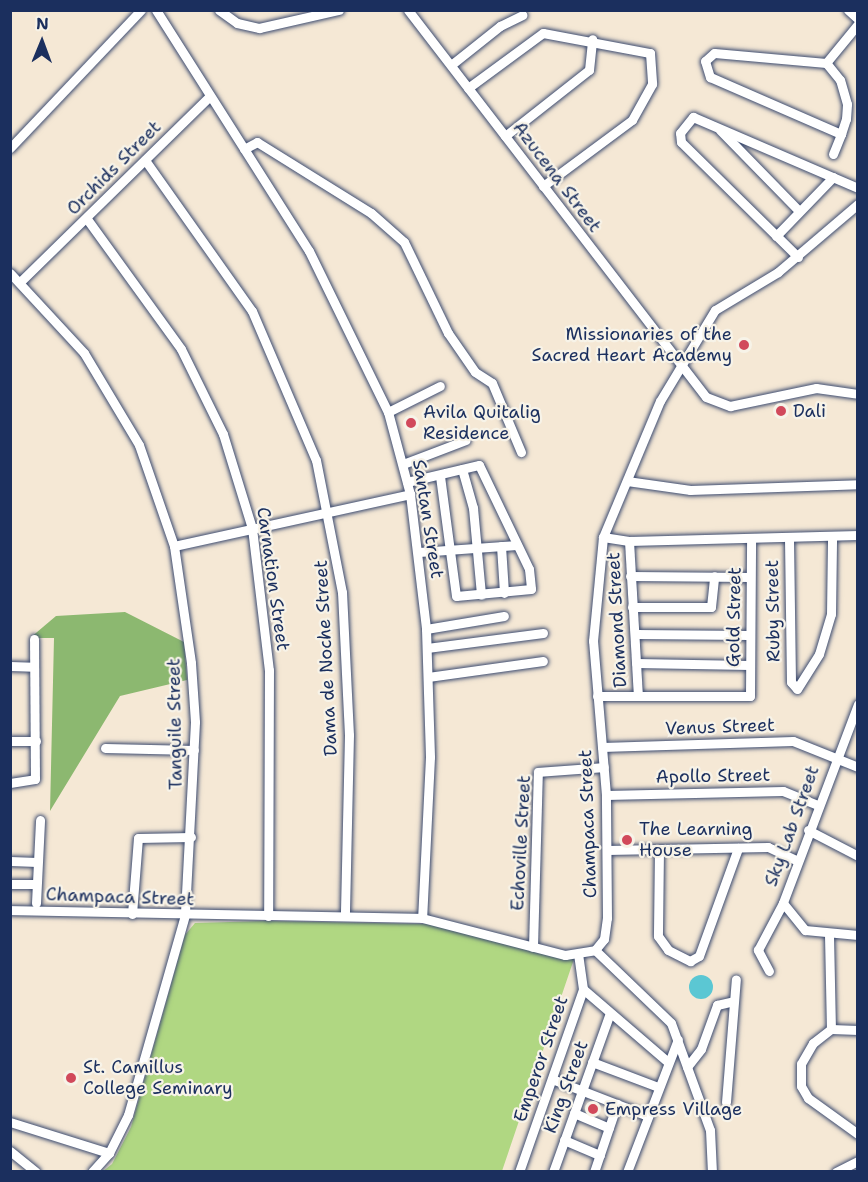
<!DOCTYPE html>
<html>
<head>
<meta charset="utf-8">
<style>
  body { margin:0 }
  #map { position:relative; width:868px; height:1182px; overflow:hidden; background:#f5e8d5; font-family:"Shantell Sans",sans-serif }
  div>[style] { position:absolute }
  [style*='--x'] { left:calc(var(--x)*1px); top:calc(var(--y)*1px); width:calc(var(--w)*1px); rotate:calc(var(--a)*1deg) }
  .green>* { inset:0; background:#b0d782 }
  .forest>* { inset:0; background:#8cb870 }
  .water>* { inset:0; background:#5bc7d3 }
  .round { border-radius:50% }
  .roads { filter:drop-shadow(0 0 2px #3c4b70) drop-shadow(0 0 2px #3c4b70) }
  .minor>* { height:9px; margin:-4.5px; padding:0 4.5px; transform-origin:4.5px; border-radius:4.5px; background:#fff }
  .dots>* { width:16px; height:16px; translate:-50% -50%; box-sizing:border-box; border:3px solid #f7f3e8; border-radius:50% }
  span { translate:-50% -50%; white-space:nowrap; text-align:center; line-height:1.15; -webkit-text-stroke:4.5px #f7f3e8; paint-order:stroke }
  .street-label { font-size:18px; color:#1b2f5e }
  .poi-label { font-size:18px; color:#1b2f5e }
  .right { translate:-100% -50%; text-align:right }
  .left { translate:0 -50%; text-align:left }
  .frame { position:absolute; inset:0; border:12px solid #1b2f5e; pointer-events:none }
  .north { position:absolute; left:12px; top:12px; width:60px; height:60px; -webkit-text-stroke:4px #f7f3e8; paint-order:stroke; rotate:1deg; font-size:16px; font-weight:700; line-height:24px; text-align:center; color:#1b2f5e }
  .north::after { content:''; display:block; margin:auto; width:21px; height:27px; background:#1b2f5e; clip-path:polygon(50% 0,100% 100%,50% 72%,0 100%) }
</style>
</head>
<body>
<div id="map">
  <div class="green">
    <i style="clip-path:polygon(267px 921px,427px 924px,574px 959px,502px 1171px,102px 1172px,112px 1164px,131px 1127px,185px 935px,195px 923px)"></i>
  </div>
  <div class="forest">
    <i style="clip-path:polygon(125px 612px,184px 642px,187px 680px,120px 696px,50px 811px,54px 638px,30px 638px,56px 616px)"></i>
  </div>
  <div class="water">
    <i class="round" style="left:689px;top:975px;width:24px;height:24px"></i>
  </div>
  <div class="roads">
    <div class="minor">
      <i style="--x:156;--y:10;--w:285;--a:57.6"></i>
      <i style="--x:309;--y:251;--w:179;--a:63.9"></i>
      <i style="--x:388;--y:412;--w:85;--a:75"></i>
      <i style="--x:410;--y:494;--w:136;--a:83.2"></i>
      <i style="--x:426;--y:629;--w:128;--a:88.2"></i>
      <i style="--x:430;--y:757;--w:161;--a:92.8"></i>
      <i style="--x:219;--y:10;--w:22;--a:36"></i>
      <i style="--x:237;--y:23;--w:23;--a:13"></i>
      <i style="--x:259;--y:28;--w:82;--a:-12.7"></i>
      <i style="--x:408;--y:10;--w:488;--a:52.4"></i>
      <i style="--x:706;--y:397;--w:26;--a:21"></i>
      <i style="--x:730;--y:406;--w:88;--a:-11.8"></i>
      <i style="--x:816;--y:388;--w:42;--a:8.1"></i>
      <i style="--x:848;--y:10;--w:13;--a:42"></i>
      <i style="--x:826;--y:63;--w:50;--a:-50.6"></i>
      <i style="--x:451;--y:65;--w:63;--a:-38.5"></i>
      <i style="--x:500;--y:26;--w:25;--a:-26"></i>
      <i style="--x:468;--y:88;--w:93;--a:-36.3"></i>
      <i style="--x:543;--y:33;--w:109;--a:10.6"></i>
      <i style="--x:650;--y:53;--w:31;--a:86"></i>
      <i style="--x:652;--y:84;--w:41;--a:119.1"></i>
      <i style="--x:632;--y:120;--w:111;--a:143.4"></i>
      <i style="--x:720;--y:130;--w:113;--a:45.7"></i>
      <i style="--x:505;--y:136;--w:107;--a:-38.2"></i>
      <i style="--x:589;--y:70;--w:31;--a:-84"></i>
      <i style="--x:10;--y:148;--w:190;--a:-46.5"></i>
      <i style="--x:244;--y:149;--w:15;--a:-28"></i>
      <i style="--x:257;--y:142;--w:134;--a:31.9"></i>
      <i style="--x:371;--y:213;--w:44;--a:41.3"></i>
      <i style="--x:404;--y:242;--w:101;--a:64.2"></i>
      <i style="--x:448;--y:333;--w:47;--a:55.3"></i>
      <i style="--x:475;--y:372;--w:20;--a:33"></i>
      <i style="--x:492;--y:383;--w:75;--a:67.2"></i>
      <i style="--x:833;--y:154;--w:22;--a:-68"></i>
      <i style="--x:841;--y:134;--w:16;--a:-72"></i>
      <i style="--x:846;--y:119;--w:15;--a:-86"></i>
      <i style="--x:847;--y:104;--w:25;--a:-106"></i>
      <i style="--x:840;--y:80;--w:22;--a:-129"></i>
      <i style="--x:826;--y:63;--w:112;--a:-174.9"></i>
      <i style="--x:714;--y:53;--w:12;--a:138"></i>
      <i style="--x:705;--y:61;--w:17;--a:73"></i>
      <i style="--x:710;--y:77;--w:143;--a:23.5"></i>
      <i style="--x:145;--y:160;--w:185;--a:54.7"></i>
      <i style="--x:252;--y:311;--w:162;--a:66.8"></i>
      <i style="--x:316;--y:460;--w:135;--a:78.9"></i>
      <i style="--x:342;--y:592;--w:143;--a:87.2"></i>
      <i style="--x:349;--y:735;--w:181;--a:91.3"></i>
      <i style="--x:87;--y:219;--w:160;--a:54.1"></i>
      <i style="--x:181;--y:349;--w:95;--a:63.7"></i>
      <i style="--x:223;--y:434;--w:98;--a:72.9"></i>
      <i style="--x:252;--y:528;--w:143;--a:83.2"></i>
      <i style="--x:269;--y:670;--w:246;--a:90.2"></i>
      <i style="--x:776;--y:236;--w:82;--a:-46"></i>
      <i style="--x:798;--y:257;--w:164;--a:-135.5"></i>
      <i style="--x:681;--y:142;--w:9;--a:-96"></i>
      <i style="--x:680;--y:133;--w:21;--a:-51"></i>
      <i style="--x:693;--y:117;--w:180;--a:23.3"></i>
      <i style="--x:10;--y:273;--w:109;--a:47.2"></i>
      <i style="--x:84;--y:353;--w:107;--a:59.1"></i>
      <i style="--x:139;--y:445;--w:107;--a:70.9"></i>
      <i style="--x:174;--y:546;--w:118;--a:81.7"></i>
      <i style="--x:191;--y:663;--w:59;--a:86.1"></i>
      <i style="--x:195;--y:722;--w:193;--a:93"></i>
      <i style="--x:185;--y:915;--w:208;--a:105.9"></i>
      <i style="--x:128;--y:1115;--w:42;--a:116.6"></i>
      <i style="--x:109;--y:1153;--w:25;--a:132"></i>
      <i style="--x:21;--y:281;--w:264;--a:-44.4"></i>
      <i style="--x:388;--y:412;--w:58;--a:-26.6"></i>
      <i style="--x:403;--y:464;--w:67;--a:-20.9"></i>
      <i style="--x:462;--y:469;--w:41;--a:74.2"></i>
      <i style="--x:473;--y:508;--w:87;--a:84.7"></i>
      <i style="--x:627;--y:481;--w:64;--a:8.1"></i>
      <i style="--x:690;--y:490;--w:168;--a:-2"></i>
      <i style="--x:407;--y:482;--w:74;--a:-13.3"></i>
      <i style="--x:479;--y:465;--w:115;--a:64.3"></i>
      <i style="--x:529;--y:569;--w:20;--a:84"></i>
      <i style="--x:531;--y:589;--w:75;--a:174.7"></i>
      <i style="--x:456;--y:596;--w:121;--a:-97.6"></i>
      <i style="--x:603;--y:537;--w:26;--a:9"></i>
      <i style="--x:629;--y:541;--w:229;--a:-1.5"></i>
      <i style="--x:789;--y:539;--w:143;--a:89.2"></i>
      <i style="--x:791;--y:682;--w:9;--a:49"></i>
      <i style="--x:797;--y:689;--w:41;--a:-57.8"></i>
      <i style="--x:819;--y:654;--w:42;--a:-73.3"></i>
      <i style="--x:831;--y:614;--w:76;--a:-89.2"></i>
      <i style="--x:629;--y:541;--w:155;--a:86.7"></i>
      <i style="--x:174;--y:546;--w:242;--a:-12.4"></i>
      <i style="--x:501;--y:546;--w:47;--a:86.3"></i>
      <i style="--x:419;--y:552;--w:98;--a:-4.1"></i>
      <i style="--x:630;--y:576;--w:120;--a:0.5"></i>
      <i style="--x:632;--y:607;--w:79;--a:0"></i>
      <i style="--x:711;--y:607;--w:31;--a:-84"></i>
      <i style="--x:426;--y:629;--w:79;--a:-9.5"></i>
      <i style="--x:636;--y:634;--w:113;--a:0.5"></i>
      <i style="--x:427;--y:648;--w:117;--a:-7.4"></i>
      <i style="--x:636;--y:663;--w:113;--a:1"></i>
      <i style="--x:10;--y:666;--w:23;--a:2"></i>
      <i style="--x:428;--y:677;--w:116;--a:-7.9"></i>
      <i style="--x:597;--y:696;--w:153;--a:0"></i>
      <i style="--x:750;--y:696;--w:156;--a:-89.6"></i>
      <i style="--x:858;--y:704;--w:213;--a:110.7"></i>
      <i style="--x:783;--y:903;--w:35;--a:51"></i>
      <i style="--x:805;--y:930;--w:53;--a:5.4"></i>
      <i style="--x:10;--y:741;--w:26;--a:0"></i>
      <i style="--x:602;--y:747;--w:191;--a:-1.8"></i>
      <i style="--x:793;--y:741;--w:70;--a:21.8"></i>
      <i style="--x:105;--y:748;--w:89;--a:1.3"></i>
      <i style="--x:10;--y:783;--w:25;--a:-9"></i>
      <i style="--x:35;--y:779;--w:140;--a:-90.4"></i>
      <i style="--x:606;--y:795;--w:177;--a:-1.3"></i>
      <i style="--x:783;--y:791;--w:37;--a:22"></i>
      <i style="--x:808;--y:830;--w:56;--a:27.5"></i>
      <i style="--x:607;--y:850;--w:161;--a:-1.1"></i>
      <i style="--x:768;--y:847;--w:31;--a:25"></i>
      <i style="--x:659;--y:850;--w:86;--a:90.7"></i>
      <i style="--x:658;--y:936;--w:17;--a:54"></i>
      <i style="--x:668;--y:950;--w:25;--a:27"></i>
      <i style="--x:690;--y:961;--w:10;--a:-29"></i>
      <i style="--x:699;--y:956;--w:115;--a:-70.1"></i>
      <i style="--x:10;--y:861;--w:27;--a:2"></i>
      <i style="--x:10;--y:884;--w:26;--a:0"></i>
      <i style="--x:36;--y:903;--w:83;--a:-87.2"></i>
      <i style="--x:10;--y:910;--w:412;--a:1.1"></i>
      <i style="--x:422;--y:918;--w:148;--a:14.5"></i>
      <i style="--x:565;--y:955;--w:30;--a:-9"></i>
      <i style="--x:595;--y:950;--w:14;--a:-51"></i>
      <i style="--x:604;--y:939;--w:21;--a:-82"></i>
      <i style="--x:607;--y:918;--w:123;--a:-90.5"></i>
      <i style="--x:606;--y:795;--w:155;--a:-94.8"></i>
      <i style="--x:593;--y:641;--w:104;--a:-84.5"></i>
      <i style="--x:603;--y:537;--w:147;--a:-67.3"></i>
      <i style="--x:660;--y:401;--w:106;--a:-58.9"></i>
      <i style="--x:715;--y:310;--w:74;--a:-31.1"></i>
      <i style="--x:778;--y:272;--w:105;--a:-40.4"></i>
      <i style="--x:132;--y:914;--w:76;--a:-85.5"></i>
      <i style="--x:138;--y:838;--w:53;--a:-1.1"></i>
      <i style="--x:829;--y:935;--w:94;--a:88.8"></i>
      <i style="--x:533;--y:947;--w:175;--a:-88.4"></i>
      <i style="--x:538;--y:772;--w:66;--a:-4.3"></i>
      <i style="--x:595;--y:950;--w:105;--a:43.8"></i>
      <i style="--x:671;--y:1023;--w:114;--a:70"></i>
      <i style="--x:710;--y:1130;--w:42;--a:87.3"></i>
      <i style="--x:769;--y:971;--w:24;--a:-118"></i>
      <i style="--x:758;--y:950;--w:53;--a:-62"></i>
      <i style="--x:583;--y:989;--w:112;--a:40.7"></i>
      <i style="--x:858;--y:1030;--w:27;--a:-178"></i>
      <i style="--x:831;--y:1029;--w:23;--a:142"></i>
      <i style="--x:813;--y:1043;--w:24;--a:120"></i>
      <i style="--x:801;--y:1064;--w:22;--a:90"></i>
      <i style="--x:801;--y:1086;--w:14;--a:60"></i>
      <i style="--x:808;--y:1098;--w:62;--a:35.8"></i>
      <i style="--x:592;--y:1062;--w:71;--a:20.7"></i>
      <i style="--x:687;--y:1067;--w:23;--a:-52"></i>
      <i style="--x:701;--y:1049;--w:47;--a:-70"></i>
      <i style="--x:717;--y:1005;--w:17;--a:-13"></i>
      <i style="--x:552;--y:1079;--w:103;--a:21.1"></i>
      <i style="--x:726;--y:1102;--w:123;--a:-85.4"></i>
      <i style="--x:574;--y:1113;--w:38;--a:23"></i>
      <i style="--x:10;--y:1122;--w:104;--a:17.4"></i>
      <i style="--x:564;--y:1140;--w:39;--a:23"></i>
      <i style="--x:10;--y:1151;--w:33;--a:39"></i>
      <i style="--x:519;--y:1172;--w:194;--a:-70.7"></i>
      <i style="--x:583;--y:989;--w:34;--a:-98"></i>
      <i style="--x:553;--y:1172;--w:169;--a:-70.3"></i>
      <i style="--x:594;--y:1172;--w:72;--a:-71.3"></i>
      <i style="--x:627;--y:1172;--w:142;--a:-69"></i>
      <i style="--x:836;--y:1172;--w:25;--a:-27"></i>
    </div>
  </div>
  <div class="dots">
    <i style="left:744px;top:345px;background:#d1495b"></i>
    <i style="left:781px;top:411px;background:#d1495b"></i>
    <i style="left:411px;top:423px;background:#d1495b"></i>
    <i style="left:627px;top:840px;background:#d1495b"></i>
    <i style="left:71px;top:1078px;background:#d1495b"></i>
    <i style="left:593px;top:1109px;background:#d1495b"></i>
  </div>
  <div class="street-label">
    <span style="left:114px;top:168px;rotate:-45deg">Orchids Street</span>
    <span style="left:557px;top:177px;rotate:53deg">Azucena Street</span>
    <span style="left:428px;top:519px;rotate:81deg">Santan Street</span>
    <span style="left:273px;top:579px;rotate:82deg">Carnation Street</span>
    <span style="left:773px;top:611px;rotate:-91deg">Ruby Street</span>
    <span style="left:734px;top:617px;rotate:-89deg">Gold Street</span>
    <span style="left:617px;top:620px;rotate:-93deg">Diamond Street</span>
    <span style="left:326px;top:658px;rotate:-93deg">Dama de Noche Street</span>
    <span style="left:175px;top:724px;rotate:-91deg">Tanguile Street</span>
    <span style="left:720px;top:727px;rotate:-2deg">Venus Street</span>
    <span style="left:713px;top:776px;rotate:-1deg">Apollo Street</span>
    <span style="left:588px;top:824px;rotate:-92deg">Champaca Street</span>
    <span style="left:792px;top:826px;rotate:-70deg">Sky Lab Street</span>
    <span style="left:521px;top:843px;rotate:-87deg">Echoville Street</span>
    <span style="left:120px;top:897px;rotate:2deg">Champaca Street</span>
    <span style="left:541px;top:1059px;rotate:-71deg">Emperor Street</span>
    <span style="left:566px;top:1087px;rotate:-70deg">King Street</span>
  </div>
  <div class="poi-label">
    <span class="right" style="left:732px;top:345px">Missionaries of the<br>Sacred Heart Academy</span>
    <span class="left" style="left:793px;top:411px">Dali</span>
    <span class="left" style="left:423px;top:423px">Avila Quitalig<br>Residence</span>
    <span class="left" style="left:639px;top:840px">The Learning<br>House</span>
    <span class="left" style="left:83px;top:1078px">St. Camillus<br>College Seminary</span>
    <span class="left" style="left:605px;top:1109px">Empress Village</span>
  </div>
  <div class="frame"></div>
  <div class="north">N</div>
</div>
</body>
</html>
